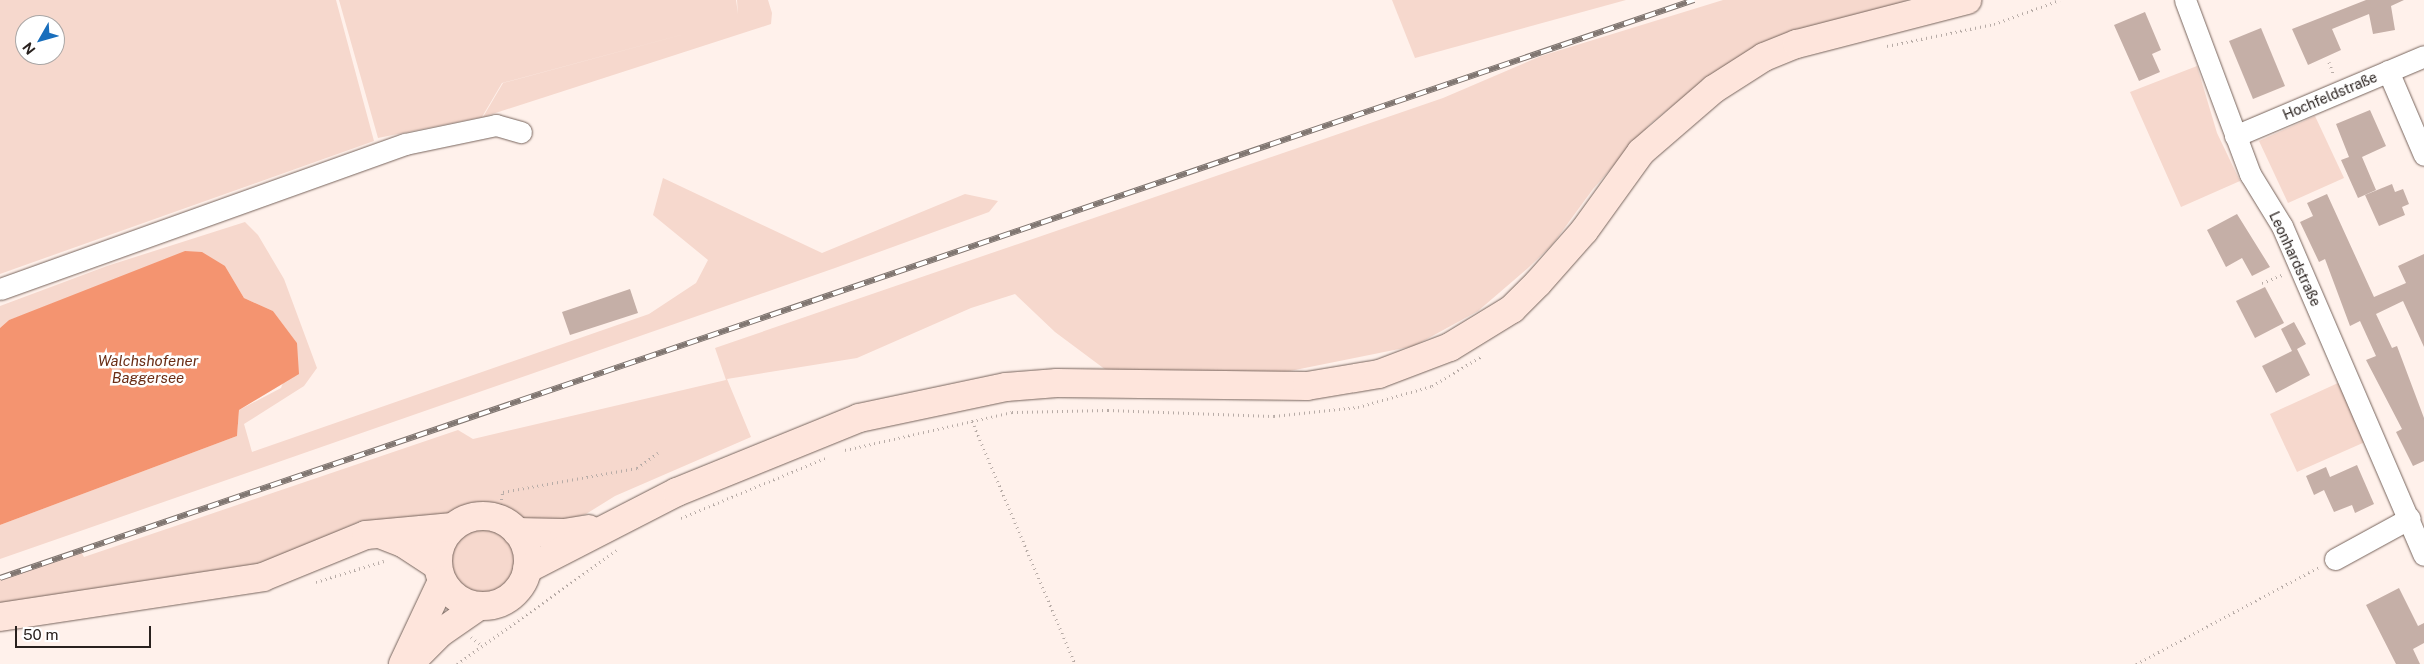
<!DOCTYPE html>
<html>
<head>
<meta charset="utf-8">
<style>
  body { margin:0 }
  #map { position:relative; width:2424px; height:664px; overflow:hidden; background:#fff1eb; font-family:"Public Sans",sans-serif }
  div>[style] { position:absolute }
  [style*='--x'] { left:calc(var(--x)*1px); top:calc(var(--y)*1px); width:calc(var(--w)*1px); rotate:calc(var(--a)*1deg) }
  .green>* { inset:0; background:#f6d8cd }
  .round { border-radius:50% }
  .water>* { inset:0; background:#f49470 }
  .building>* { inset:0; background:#c5afa7 }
  .path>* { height:3px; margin-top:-1.5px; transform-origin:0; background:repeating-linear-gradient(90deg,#b8aca7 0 1px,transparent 0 5px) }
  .roads { filter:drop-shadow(0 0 1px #77645c) drop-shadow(0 0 1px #77645c) }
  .street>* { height:21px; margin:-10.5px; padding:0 10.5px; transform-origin:10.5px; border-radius:10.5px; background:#fff }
  .secondary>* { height:28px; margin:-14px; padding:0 14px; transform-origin:14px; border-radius:14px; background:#fee5dc }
  .secondary>.ring { margin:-14px; padding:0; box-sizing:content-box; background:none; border:28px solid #fee5dc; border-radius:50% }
  .rail>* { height:5.5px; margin-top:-2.75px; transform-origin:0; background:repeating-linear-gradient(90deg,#fff 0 11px,#807671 0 22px); box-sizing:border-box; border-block:1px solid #807671 }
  span { translate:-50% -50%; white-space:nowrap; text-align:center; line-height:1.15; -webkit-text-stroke:5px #fff; paint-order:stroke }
  .street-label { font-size:14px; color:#29211e }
  .water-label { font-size:15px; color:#6a2d15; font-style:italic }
  .north { position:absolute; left:15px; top:15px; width:50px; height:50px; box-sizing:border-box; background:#fff; border:1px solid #a9a6a5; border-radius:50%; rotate:232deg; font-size:14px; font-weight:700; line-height:20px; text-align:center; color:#29211e }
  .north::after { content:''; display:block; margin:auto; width:18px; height:22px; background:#196ebc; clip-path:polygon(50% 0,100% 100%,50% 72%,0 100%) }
  .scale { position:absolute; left:15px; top:626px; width:136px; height:22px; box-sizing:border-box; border:2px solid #29211e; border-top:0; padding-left:6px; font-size:15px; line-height:18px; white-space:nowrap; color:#29211e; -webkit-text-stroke:4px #fff; paint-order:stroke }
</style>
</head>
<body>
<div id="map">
  <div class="green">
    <i style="clip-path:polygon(evenodd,0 0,336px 0,374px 141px,0 274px,0 0,25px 25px,55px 25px,55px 55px,25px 55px,25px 25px)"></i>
    <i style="clip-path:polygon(339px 0,736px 0,738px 14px,737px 0,768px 0,772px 13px,771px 24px,483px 117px,503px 83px,703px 29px,502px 83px,482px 117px,378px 138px)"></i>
    <i style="clip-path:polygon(1392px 0,1626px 0,1415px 58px)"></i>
    <i style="clip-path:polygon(1723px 0,1908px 0,1733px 63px,1681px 99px,1650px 124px,1593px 189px,1552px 245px,1528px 268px,1478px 311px,1414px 346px,1260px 377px,1106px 370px,1055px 332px,1015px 294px,971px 308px,857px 358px,727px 379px,751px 437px,615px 496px,586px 514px,537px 529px,524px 524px,516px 513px,484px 506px,462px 509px,444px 518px,361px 521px,260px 565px,0 605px,0 578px,80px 550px,84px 557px,458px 430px,473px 439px,726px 380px,715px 348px,1443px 98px,1541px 56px)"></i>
    <i style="clip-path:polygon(2197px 66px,2217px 133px,2240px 181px,2181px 207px,2130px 92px)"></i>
    <i style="clip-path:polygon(2315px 116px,2344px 178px,2288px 203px,2259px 141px)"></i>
    <i style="clip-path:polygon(663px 178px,822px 253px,965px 194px,998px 201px,989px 212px,835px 268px,0 559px,0 525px,237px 436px,239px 410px,281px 388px,297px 343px,273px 311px,244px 298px,225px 266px,47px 307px,9px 320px,0 328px,0 306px,107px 266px,245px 222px,258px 235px,284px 279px,317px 368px,304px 386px,244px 424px,252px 452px,649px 314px,696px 283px,708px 260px,653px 215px)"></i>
    <i style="clip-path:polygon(2338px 383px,2365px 442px,2297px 472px,2270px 414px)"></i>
    <i class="round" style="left:450px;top:528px;width:66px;height:66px"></i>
  </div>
  <div class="water">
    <i style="clip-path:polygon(185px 251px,202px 252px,225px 266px,244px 298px,273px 311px,297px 343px,299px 374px,239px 410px,237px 436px,0 525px,0 328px,9px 320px)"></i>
  </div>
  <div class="building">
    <i style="clip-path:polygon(2366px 0,2404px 0,2391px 6px,2395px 30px,2373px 34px,2369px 14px,2332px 29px,2341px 50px,2308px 65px,2292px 29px)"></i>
    <i style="clip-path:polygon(2145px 12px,2161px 50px,2152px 54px,2160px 72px,2139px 81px,2114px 25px)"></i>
    <i style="clip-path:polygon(2261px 28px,2285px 86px,2253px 99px,2229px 41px)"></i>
    <i style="clip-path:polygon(2370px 110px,2386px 146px,2362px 157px,2376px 190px,2358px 198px,2341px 160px,2349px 157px,2336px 124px)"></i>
    <i style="clip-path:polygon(2392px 184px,2395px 192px,2403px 189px,2409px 204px,2402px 207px,2405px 215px,2379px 226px,2365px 195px)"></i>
    <i style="clip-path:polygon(2327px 194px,2374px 297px,2406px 283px,2398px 266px,2424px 254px,2424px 347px,2403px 301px,2376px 314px,2392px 348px,2397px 346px,2424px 418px,2424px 461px,2413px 466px,2396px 432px,2402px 429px,2366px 360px,2376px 356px,2360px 321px,2350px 326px,2325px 259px,2319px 262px,2300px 222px,2313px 216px,2307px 203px)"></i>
    <i style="clip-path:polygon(2237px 214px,2270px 267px,2252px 276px,2242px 258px,2226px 267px,2207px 230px)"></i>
    <i style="clip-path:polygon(2265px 287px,2284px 323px,2255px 338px,2236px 301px)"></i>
    <i style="clip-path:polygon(630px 289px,638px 313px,570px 335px,562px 312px)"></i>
    <i style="clip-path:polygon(2294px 322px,2306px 344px,2297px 349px,2310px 375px,2276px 393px,2262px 366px,2292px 351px,2281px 329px)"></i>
    <i style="clip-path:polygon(2357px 465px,2374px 504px,2355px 513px,2352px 505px,2334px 512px,2324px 490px,2314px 495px,2306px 476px,2326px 467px,2330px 477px)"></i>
    <i style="clip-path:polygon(2399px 588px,2418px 626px,2424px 623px,2424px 643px,2413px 649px,2420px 664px,2396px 664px,2366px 605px)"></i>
  </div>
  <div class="path">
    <i style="--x:1887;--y:46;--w:109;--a:-11.6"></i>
    <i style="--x:1994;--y:24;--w:70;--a:-20"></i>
    <i style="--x:2329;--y:62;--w:12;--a:70"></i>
    <i style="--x:2262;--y:283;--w:22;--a:-22"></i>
    <i style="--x:972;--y:421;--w:264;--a:67"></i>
    <i style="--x:845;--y:450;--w:171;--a:-12.8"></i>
    <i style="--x:1012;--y:412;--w:96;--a:-1.2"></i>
    <i style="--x:1108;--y:410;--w:166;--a:2.1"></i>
    <i style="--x:1274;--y:416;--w:84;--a:-6.1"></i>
    <i style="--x:1358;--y:407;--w:77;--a:-15.8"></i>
    <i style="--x:1432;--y:386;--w:58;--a:-31"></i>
    <i style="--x:681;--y:518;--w:156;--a:-22.6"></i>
    <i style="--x:498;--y:519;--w:27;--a:-80"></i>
    <i style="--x:503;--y:492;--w:136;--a:-10.2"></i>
    <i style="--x:637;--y:468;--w:26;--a:-36"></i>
    <i style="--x:316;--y:582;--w:71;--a:-17.2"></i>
    <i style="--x:471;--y:637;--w:15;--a:37"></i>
    <i style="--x:457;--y:664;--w:196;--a:-35.5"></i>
    <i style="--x:2136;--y:664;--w:207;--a:-27.9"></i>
  </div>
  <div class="roads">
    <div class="street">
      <i style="--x:2185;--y:0;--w:186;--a:69.5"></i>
      <i style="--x:2250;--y:174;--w:61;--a:58.4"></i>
      <i style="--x:2282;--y:226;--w:358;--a:66.7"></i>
      <i style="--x:2388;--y:71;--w:91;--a:66.8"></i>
      <i style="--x:2235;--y:136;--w:205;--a:-22.9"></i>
      <i style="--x:0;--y:289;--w:430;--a:-19.7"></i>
      <i style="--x:405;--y:144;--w:93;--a:-11.8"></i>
      <i style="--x:496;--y:125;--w:26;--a:16"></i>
      <i style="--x:2335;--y:559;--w:85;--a:-28.7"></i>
    </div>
    <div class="secondary">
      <i class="ring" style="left:438px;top:516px;width:62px;height:62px"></i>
      <i style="--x:517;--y:532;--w:47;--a:1.2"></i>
      <i style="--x:564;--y:533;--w:25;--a:-9"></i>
      <i style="--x:382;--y:535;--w:22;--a:21"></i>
      <i style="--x:403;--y:543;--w:42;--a:33.3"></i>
      <i style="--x:527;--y:569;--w:169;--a:-27.2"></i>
      <i style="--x:677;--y:492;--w:196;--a:-22.1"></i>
      <i style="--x:859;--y:418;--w:150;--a:-11.9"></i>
      <i style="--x:1006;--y:387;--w:51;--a:-4.5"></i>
      <i style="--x:1057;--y:383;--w:250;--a:0.7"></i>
      <i style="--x:1307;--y:386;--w:73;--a:-9.5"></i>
      <i style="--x:1379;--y:374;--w:76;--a:-20.8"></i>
      <i style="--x:1450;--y:347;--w:73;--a:-31.5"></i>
      <i style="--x:1512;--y:309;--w:37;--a:-45"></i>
      <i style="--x:1538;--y:283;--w:69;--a:-48.5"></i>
      <i style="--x:1584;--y:231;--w:97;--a:-54.2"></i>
      <i style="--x:1641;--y:152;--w:96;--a:-40.8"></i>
      <i style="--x:1714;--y:89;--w:59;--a:-32.6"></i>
      <i style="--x:1764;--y:57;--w:35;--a:-22"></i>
      <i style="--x:1797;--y:44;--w:176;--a:-14.5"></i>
      <i style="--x:0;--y:617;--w:266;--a:-8.6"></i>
      <i style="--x:263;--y:577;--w:111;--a:-22.2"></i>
      <i style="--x:366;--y:535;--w:87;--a:-5.3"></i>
      <i style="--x:413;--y:660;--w:38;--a:-45"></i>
      <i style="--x:440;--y:633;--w:47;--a:-34.7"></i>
      <i style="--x:403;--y:664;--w:92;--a:-64.8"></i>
    </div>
  </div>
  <div class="rail">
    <i style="--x:0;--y:578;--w:1790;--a:-18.84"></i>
  </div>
  <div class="street-label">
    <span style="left:2330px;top:96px;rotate:-23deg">Hochfeldstraße</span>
    <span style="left:2295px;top:259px;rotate:65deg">Leonhardstraße</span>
  </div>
  <div class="water-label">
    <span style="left:148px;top:369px">Walchshofener<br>Baggersee</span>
  </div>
  <div class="north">N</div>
  <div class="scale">50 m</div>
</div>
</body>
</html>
